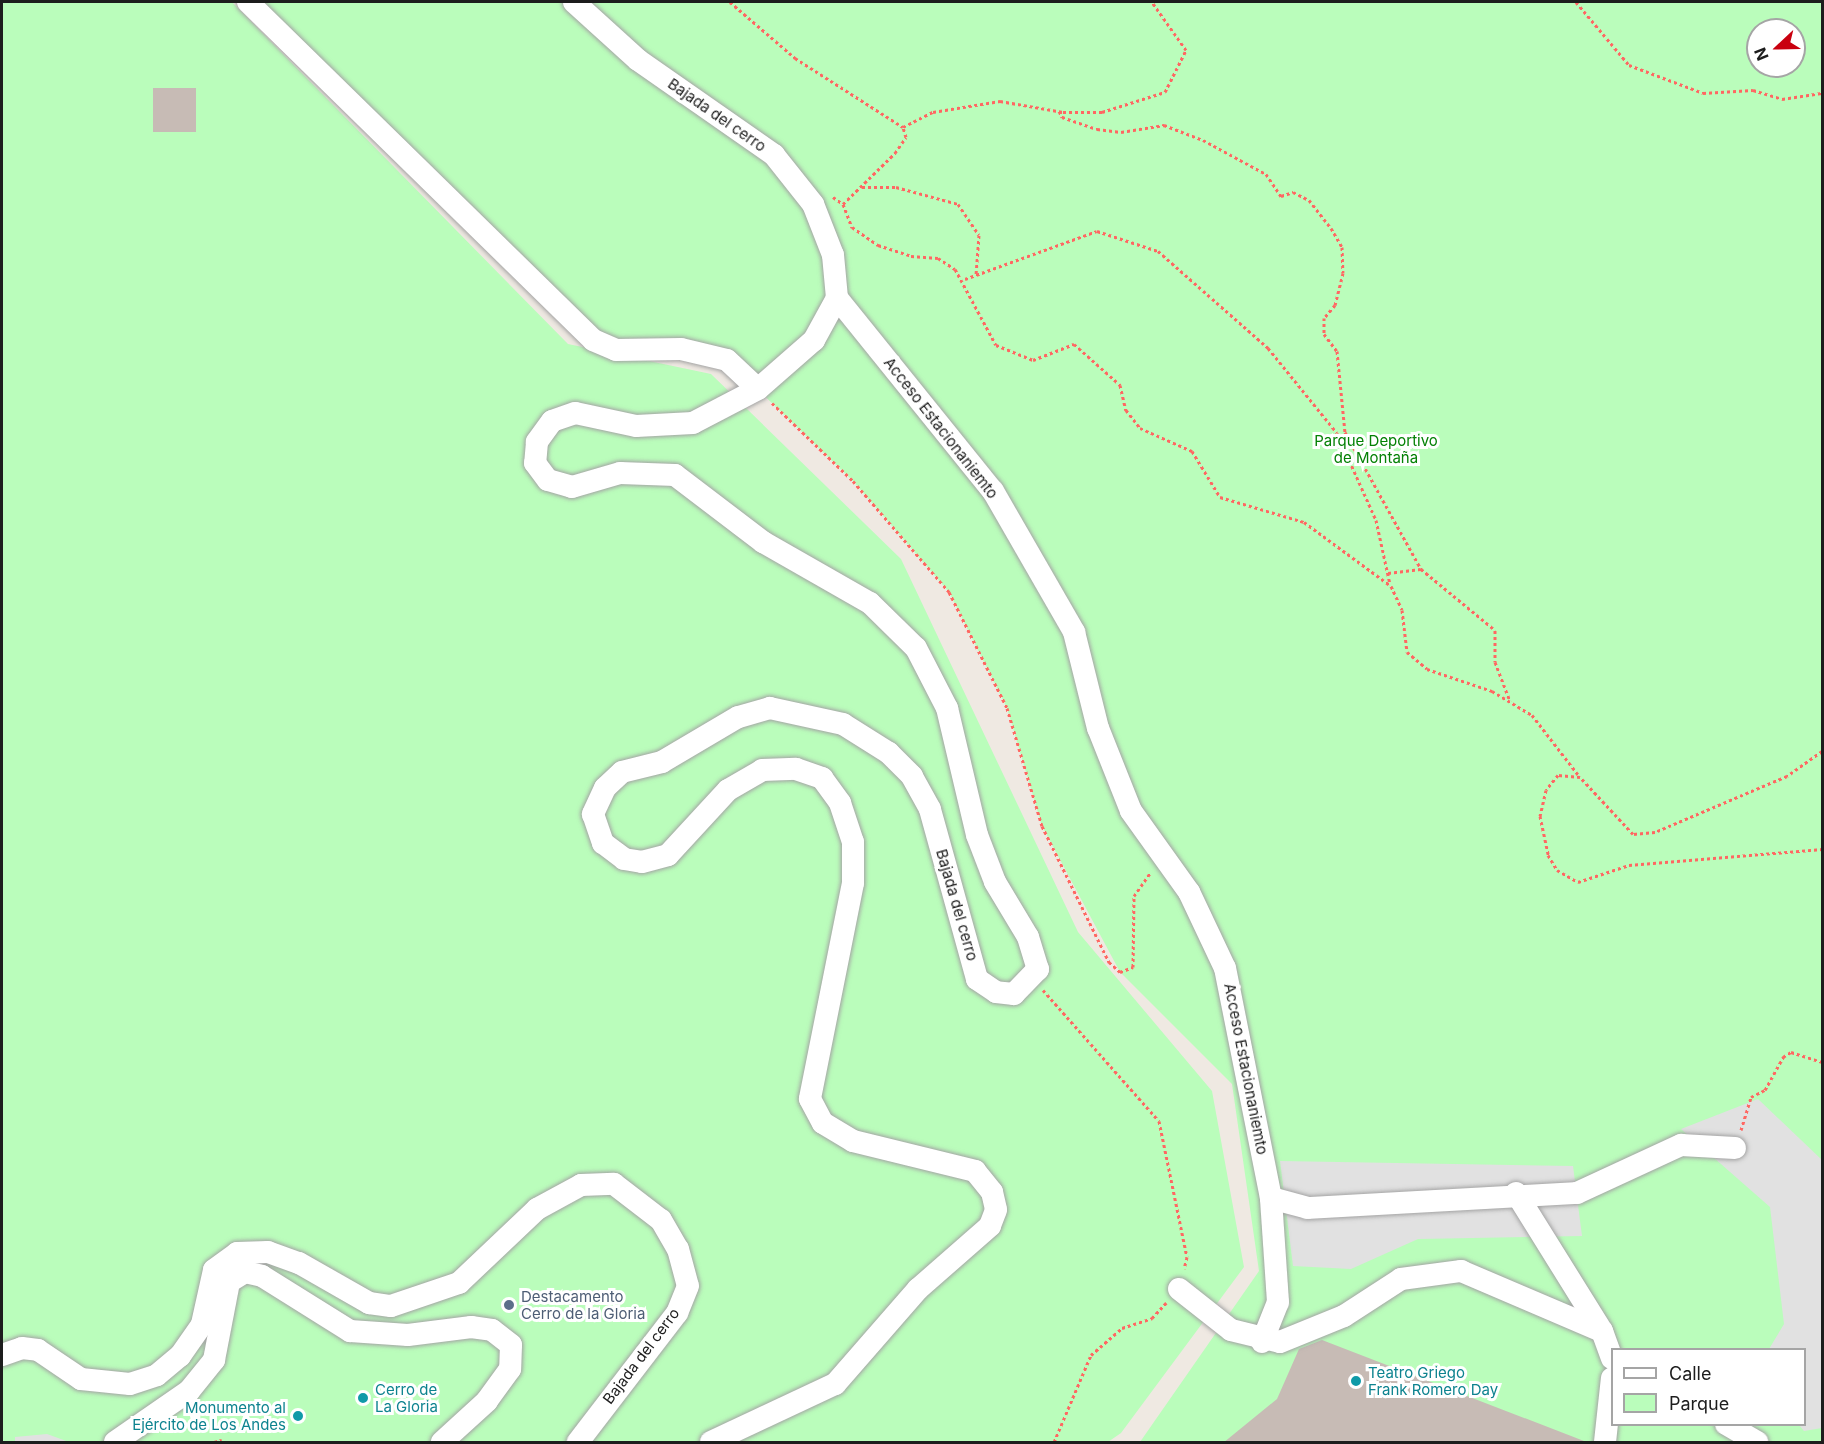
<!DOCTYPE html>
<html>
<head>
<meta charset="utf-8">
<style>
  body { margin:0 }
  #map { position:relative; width:1824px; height:1444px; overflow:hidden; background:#efe9e2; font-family:Inter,sans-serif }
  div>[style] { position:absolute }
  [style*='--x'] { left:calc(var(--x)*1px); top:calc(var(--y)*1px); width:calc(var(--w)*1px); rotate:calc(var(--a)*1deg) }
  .park>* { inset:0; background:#bafdbb }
  .parking>* { inset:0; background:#e1e1e1 }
  .building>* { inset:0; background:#c7bbb5 }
  .path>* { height:3px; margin-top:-1.5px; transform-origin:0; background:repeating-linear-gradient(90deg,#ff6762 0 3px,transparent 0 6px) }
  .roads { filter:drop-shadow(0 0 2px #a4a4a4) drop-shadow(0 0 2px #a4a4a4) }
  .minor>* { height:22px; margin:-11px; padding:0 11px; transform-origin:11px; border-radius:11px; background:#fff }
  .dots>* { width:16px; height:16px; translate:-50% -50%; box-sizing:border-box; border:3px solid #fff; border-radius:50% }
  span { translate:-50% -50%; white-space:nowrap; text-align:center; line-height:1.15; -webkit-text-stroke:6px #fff; paint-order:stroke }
  .street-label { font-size:15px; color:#1d1d1d }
  .park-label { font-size:15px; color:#048105 }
  .service-label { font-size:15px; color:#4e5e75 }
  .left { translate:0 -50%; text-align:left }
  .culture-label { font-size:15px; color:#0d838f }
  .right { translate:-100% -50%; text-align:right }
  .frame { position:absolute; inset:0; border:3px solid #1d1d1d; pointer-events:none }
  .legend { position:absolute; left:1611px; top:1348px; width:195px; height:78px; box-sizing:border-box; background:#fff; border:2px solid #a5a5a5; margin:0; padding:8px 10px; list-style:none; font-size:18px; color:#1d1d1d }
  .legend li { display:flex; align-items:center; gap:12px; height:30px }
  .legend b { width:30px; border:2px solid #a5a5a5 }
  .north { position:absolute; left:1746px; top:18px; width:60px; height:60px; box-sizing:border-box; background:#fff; border:2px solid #a5a5a5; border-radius:50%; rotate:248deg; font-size:16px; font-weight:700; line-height:24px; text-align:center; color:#1d1d1d }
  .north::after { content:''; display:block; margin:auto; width:21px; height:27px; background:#c9000f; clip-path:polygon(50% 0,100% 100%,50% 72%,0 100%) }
</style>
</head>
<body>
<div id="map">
  <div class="park">
    <i style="clip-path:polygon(2px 2px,232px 2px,568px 344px,711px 374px,901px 559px,1078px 932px,1212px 1091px,1244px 1267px,1121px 1433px,1108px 1442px,2px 1442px)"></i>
    <i style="clip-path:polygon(evenodd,243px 2px,1822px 2px,1822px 1442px,1140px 1442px,1259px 1271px,1232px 1084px,1120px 972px,1042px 826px,1007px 708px,949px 592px,853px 481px,727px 360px,593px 340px,243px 2px,1758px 30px,1794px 30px,1794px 66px,1758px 66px,1758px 30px,243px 2px,1612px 1350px,1804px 1350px,1804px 1424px,1612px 1424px,1612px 1350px)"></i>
  </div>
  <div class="parking">
    <i style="clip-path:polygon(1758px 1099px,1822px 1160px,1822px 1428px,1804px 1431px,1799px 1425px,1804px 1424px,1804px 1350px,1769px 1349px,1784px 1324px,1770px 1207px,1681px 1129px)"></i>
    <i style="clip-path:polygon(1280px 1161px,1573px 1166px,1582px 1236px,1418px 1239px,1351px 1269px,1293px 1266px)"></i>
    <i style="clip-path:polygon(47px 1434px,69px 1442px,15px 1442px,15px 1437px)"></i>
  </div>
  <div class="building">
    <i style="clip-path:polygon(153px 88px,196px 88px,196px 132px,153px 132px)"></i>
    <i style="clip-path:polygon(1322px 1340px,1584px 1441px,1583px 1443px,1223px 1443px,1277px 1399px,1299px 1349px)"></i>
  </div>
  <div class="path">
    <i style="--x:730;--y:2;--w:86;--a:40.7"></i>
    <i style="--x:795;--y:58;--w:128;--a:32.6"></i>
    <i style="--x:903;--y:127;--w:34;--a:-27"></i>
    <i style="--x:933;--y:112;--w:68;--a:-9.3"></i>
    <i style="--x:1000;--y:101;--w:64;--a:9.9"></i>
    <i style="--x:1063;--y:112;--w:39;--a:0"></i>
    <i style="--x:1102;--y:112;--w:66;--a:-17.6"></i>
    <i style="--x:1165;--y:92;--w:47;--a:-63.4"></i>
    <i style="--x:1186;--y:50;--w:59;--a:-125.3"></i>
    <i style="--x:1576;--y:2;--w:82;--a:49.9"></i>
    <i style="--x:1629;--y:65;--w:79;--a:20.7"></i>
    <i style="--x:1703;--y:93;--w:50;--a:-3.4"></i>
    <i style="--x:1753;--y:90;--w:30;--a:17"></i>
    <i style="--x:1782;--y:99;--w:40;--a:-8.5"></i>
    <i style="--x:1059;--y:111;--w:7;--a:63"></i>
    <i style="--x:1062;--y:117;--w:37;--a:19"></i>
    <i style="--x:1097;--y:129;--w:24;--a:7"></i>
    <i style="--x:1121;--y:132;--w:44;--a:-9.2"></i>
    <i style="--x:1164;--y:125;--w:42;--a:21"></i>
    <i style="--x:1203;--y:140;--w:72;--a:28.4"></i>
    <i style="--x:1266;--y:174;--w:27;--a:56"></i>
    <i style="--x:1281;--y:196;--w:13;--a:-18"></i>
    <i style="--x:1293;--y:192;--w:18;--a:27"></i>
    <i style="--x:1309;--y:200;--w:36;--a:52"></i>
    <i style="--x:1331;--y:228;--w:22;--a:60"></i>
    <i style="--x:1342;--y:247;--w:26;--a:88"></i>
    <i style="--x:1343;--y:273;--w:33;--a:104"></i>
    <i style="--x:1335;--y:305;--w:17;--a:130"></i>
    <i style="--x:1324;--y:318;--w:16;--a:90"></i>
    <i style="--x:1324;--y:334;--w:21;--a:53"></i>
    <i style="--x:1337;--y:351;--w:81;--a:84.4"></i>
    <i style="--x:1345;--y:432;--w:157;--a:61"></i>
    <i style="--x:1421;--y:569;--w:96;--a:39.5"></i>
    <i style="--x:1495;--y:630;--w:32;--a:90"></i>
    <i style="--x:1495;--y:662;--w:42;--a:69"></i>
    <i style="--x:862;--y:187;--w:34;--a:0"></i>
    <i style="--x:896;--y:187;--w:64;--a:15.3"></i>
    <i style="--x:958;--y:204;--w:37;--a:56"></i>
    <i style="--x:979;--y:235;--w:40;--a:94.3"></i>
    <i style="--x:833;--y:197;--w:12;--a:35"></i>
    <i style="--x:843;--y:204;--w:25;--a:69"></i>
    <i style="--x:852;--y:227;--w:32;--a:35"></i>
    <i style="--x:878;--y:245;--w:35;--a:18"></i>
    <i style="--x:911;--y:256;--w:27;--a:4"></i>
    <i style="--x:938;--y:258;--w:20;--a:33"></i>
    <i style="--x:955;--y:269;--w:86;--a:61.7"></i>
    <i style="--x:996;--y:345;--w:40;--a:22"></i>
    <i style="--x:1033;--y:360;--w:44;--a:-21.3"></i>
    <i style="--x:1074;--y:344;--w:62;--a:41.7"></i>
    <i style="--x:1120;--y:385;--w:26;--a:77"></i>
    <i style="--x:1126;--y:410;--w:23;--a:52"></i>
    <i style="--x:1140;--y:428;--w:57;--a:23.9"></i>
    <i style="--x:1192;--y:451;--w:54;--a:58.7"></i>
    <i style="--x:1220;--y:497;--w:88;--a:16.6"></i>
    <i style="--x:1304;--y:522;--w:108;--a:36.3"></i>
    <i style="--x:1391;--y:586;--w:26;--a:65"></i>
    <i style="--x:1402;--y:610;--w:42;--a:83.2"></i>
    <i style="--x:1407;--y:652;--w:26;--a:40"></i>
    <i style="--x:1427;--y:669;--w:69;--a:18.7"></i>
    <i style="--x:1492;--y:691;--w:47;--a:31"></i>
    <i style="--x:1532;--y:715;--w:78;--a:52.3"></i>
    <i style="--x:843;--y:204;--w:73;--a:-44.4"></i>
    <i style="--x:895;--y:153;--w:19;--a:-55"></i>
    <i style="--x:906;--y:137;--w:10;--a:-107"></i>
    <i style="--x:965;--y:279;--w:140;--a:-20"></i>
    <i style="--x:1097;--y:231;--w:64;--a:18.2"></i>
    <i style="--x:1158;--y:251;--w:147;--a:41.4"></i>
    <i style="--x:1268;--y:348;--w:109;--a:50.9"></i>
    <i style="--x:1337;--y:433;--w:95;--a:65.9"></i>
    <i style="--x:1376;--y:520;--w:66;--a:77.7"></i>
    <i style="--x:772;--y:403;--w:112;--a:43.9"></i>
    <i style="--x:853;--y:481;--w:147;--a:49.1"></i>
    <i style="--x:949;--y:592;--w:130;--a:63.4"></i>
    <i style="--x:1007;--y:708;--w:123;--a:73.5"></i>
    <i style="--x:1042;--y:826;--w:152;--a:63.8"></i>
    <i style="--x:1109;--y:962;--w:15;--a:42"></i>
    <i style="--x:1120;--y:972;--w:14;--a:-21"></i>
    <i style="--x:1133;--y:967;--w:71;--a:-89.2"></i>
    <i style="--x:1134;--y:896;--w:28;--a:-55"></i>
    <i style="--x:1388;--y:573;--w:33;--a:-7"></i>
    <i style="--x:1822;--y:751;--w:43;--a:144.5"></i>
    <i style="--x:1787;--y:776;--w:143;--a:157"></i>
    <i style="--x:1655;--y:832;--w:22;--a:175"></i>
    <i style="--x:1633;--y:834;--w:78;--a:-132.9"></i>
    <i style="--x:1580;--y:777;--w:22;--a:-175"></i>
    <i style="--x:1558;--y:775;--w:19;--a:129"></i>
    <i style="--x:1546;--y:790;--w:27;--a:103"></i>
    <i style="--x:1540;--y:816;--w:40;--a:78"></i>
    <i style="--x:1548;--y:855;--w:17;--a:59"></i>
    <i style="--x:1557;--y:870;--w:24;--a:30"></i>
    <i style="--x:1578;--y:882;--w:54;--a:-18.4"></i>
    <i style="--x:1629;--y:865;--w:194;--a:-4.7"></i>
    <i style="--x:1043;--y:990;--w:175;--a:48.5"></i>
    <i style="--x:1159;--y:1121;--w:139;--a:78.4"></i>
    <i style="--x:1187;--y:1257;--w:12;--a:104"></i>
    <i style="--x:1741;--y:1130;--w:34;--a:-73"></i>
    <i style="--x:1751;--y:1097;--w:16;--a:-27"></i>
    <i style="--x:1765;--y:1090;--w:38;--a:-61"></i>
    <i style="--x:1783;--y:1057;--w:9;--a:-32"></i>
    <i style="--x:1791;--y:1052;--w:33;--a:18"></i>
    <i style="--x:214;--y:1442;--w:8;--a:-14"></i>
    <i style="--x:1054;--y:1442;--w:95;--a:-67"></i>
    <i style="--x:1091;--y:1355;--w:41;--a:-41.1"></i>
    <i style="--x:1122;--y:1328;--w:32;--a:-18"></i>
    <i style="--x:1152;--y:1318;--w:21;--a:-47"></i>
  </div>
  <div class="roads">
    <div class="minor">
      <i style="--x:248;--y:2;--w:483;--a:44.4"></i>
      <i style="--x:593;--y:340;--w:25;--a:23"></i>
      <i style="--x:616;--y:350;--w:65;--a:-0.9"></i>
      <i style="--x:681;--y:349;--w:47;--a:13.4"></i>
      <i style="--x:727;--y:360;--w:42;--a:43.1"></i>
      <i style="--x:574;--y:2;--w:86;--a:42.2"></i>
      <i style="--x:638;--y:60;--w:166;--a:34.9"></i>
      <i style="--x:774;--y:155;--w:63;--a:51.5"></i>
      <i style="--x:813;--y:204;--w:55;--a:68.6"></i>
      <i style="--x:833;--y:255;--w:43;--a:84.7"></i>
      <i style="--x:837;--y:298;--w:48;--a:118.7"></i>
      <i style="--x:814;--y:340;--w:74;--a:138.8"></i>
      <i style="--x:758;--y:389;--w:73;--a:152.4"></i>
      <i style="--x:693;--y:423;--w:57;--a:177"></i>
      <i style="--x:636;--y:426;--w:62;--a:-168"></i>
      <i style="--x:575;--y:413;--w:24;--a:161"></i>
      <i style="--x:552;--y:421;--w:26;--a:126"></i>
      <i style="--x:537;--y:442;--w:21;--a:95"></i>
      <i style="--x:535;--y:463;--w:21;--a:53"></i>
      <i style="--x:548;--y:480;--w:25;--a:16"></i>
      <i style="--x:572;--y:487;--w:50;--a:-16.3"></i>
      <i style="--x:620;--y:473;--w:55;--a:2.1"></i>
      <i style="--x:675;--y:475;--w:111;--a:37.3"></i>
      <i style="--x:763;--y:542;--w:123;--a:29.7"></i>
      <i style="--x:870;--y:603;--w:64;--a:44.4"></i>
      <i style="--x:916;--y:648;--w:68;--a:62.7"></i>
      <i style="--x:947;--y:708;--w:130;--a:76.7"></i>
      <i style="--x:977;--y:835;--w:50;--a:69"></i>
      <i style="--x:995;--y:882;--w:64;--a:59"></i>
      <i style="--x:1028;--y:937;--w:34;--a:73"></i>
      <i style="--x:1038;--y:969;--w:35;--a:134"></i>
      <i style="--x:1014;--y:994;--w:18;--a:-174"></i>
      <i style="--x:996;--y:992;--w:23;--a:-146"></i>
      <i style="--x:977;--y:979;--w:176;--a:-105.5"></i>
      <i style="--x:930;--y:809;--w:38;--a:-119"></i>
      <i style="--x:912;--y:776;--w:33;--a:-135"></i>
      <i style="--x:889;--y:753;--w:54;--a:-147.8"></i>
      <i style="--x:843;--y:724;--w:75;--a:-167.6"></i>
      <i style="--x:770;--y:708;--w:33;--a:164"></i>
      <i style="--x:738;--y:717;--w:88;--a:149.4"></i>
      <i style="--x:662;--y:762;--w:41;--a:166"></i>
      <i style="--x:622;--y:772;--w:23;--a:137"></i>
      <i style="--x:605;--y:788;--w:29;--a:115"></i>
      <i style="--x:593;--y:814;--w:31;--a:71"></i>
      <i style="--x:603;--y:843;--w:26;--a:37"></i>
      <i style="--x:624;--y:859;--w:18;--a:9"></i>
      <i style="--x:642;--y:862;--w:27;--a:-15"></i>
      <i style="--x:668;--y:855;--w:88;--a:-47.3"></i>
      <i style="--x:728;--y:790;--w:39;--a:-30"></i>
      <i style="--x:762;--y:770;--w:34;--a:-2"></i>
      <i style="--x:796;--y:769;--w:28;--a:19"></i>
      <i style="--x:822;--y:778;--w:31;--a:54"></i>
      <i style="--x:840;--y:803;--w:41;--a:71.6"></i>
      <i style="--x:853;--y:842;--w:41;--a:90"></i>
      <i style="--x:853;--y:883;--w:220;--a:101.3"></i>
      <i style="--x:810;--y:1099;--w:27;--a:62"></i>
      <i style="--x:823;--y:1123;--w:35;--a:31"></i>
      <i style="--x:853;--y:1141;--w:126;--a:13.8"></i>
      <i style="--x:975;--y:1171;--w:27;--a:51"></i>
      <i style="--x:992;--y:1192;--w:18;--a:77"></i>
      <i style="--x:996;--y:1210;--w:17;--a:111"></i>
      <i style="--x:990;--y:1226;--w:96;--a:138.8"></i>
      <i style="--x:918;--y:1289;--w:126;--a:131.1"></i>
      <i style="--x:835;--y:1384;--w:137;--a:154.9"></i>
      <i style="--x:837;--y:298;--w:248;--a:51.1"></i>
      <i style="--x:993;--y:491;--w:163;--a:60.1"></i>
      <i style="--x:1074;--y:632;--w:99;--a:76"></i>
      <i style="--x:1098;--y:728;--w:89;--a:68.3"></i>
      <i style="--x:1131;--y:811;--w:100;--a:54.4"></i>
      <i style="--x:1189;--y:892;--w:84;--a:64.7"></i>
      <i style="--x:1225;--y:968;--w:235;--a:78.7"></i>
      <i style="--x:1271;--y:1198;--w:38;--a:15"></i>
      <i style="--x:1308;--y:1208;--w:269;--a:-3.2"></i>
      <i style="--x:1577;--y:1193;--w:115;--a:-24.8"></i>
      <i style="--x:1681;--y:1145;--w:54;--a:3.2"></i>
      <i style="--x:1516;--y:1193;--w:163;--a:58.1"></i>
      <i style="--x:1602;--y:1331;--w:29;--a:70"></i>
      <i style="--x:245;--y:1272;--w:17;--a:13"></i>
      <i style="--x:262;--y:1276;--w:104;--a:32"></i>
      <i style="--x:350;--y:1331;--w:58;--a:3.9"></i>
      <i style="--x:408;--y:1335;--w:64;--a:-7.2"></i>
      <i style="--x:471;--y:1327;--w:21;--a:8"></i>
      <i style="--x:492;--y:1330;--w:24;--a:38"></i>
      <i style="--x:511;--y:1345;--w:24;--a:92"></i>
      <i style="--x:510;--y:1369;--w:39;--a:126"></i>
      <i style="--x:487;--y:1401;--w:61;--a:137.7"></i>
      <i style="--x:1179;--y:1289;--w:66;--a:38.3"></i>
      <i style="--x:1231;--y:1330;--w:50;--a:13.8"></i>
      <i style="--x:1280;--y:1342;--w:69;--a:-22.1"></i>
      <i style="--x:1344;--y:1316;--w:68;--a:-33"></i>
      <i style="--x:1401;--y:1279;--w:61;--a:-7.6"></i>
      <i style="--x:1461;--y:1271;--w:153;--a:23.1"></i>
      <i style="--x:1262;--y:1342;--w:43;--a:-68.2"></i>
      <i style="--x:1278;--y:1302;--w:104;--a:-93.9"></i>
      <i style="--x:2;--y:1355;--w:21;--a:-19"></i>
      <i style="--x:22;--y:1348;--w:16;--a:7"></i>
      <i style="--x:38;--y:1350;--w:52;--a:34"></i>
      <i style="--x:81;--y:1379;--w:49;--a:5.8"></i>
      <i style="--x:130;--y:1384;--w:28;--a:-18"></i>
      <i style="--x:157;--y:1375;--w:30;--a:-40"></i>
      <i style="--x:180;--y:1356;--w:39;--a:-55"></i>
      <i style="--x:202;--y:1324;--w:55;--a:-77.5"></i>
      <i style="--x:214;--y:1270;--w:29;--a:-36"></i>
      <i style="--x:237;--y:1253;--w:31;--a:-2"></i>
      <i style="--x:268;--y:1252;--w:33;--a:20"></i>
      <i style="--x:299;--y:1263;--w:81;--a:29.7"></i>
      <i style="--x:369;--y:1303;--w:22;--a:8"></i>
      <i style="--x:391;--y:1306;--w:72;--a:-18.7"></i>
      <i style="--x:459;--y:1283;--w:108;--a:-43.5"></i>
      <i style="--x:537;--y:1209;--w:50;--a:-28.6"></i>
      <i style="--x:581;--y:1185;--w:33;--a:-2"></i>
      <i style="--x:614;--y:1184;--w:59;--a:37.5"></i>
      <i style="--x:661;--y:1220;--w:34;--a:60"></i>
      <i style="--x:678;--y:1249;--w:38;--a:75"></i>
      <i style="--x:688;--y:1286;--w:29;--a:112"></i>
      <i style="--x:677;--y:1313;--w:163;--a:127.5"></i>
      <i style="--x:1726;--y:1424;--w:36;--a:30"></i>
      <i style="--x:115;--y:1442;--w:90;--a:-34.6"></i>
      <i style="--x:189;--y:1391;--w:40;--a:-51"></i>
      <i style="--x:214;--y:1360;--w:79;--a:-79.1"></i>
      <i style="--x:229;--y:1282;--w:19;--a:-32"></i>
      <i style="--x:1605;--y:1442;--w:64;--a:-83.8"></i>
    </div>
  </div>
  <div class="dots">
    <i style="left:509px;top:1305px;background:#5c6f8a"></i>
    <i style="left:1356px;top:1381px;background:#0f9aa8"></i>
    <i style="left:363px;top:1398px;background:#0f9aa8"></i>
    <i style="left:298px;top:1416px;background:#0f9aa8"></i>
  </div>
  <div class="street-label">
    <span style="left:717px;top:115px;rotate:35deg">Bajada del cerro</span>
    <span style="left:941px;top:428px;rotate:52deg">Acceso Estacionaniemto</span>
    <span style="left:957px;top:905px;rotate:74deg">Bajada del cerro</span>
    <span style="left:1246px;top:1069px;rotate:79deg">Acceso Estacionaniemto</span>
    <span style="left:641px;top:1356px;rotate:-53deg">Bajada del cerro</span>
  </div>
  <div class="park-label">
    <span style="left:1376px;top:449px">Parque Deportivo<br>de Montaña</span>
  </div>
  <div class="service-label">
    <span class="left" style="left:521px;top:1305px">Destacamento<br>Cerro de la Gloria</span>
  </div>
  <div class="culture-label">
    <span class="left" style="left:1368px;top:1381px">Teatro Griego<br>Frank Romero Day</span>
    <span class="left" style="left:375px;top:1398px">Cerro de<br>La Gloria</span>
    <span class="right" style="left:286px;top:1416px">Monumento al<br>Ejército de Los Andes</span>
  </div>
  <div class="frame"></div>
  <ul class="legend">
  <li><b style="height:8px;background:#fff"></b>Calle</li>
  <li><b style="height:16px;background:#bafdbb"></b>Parque</li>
  </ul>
  <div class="north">N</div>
</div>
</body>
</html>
